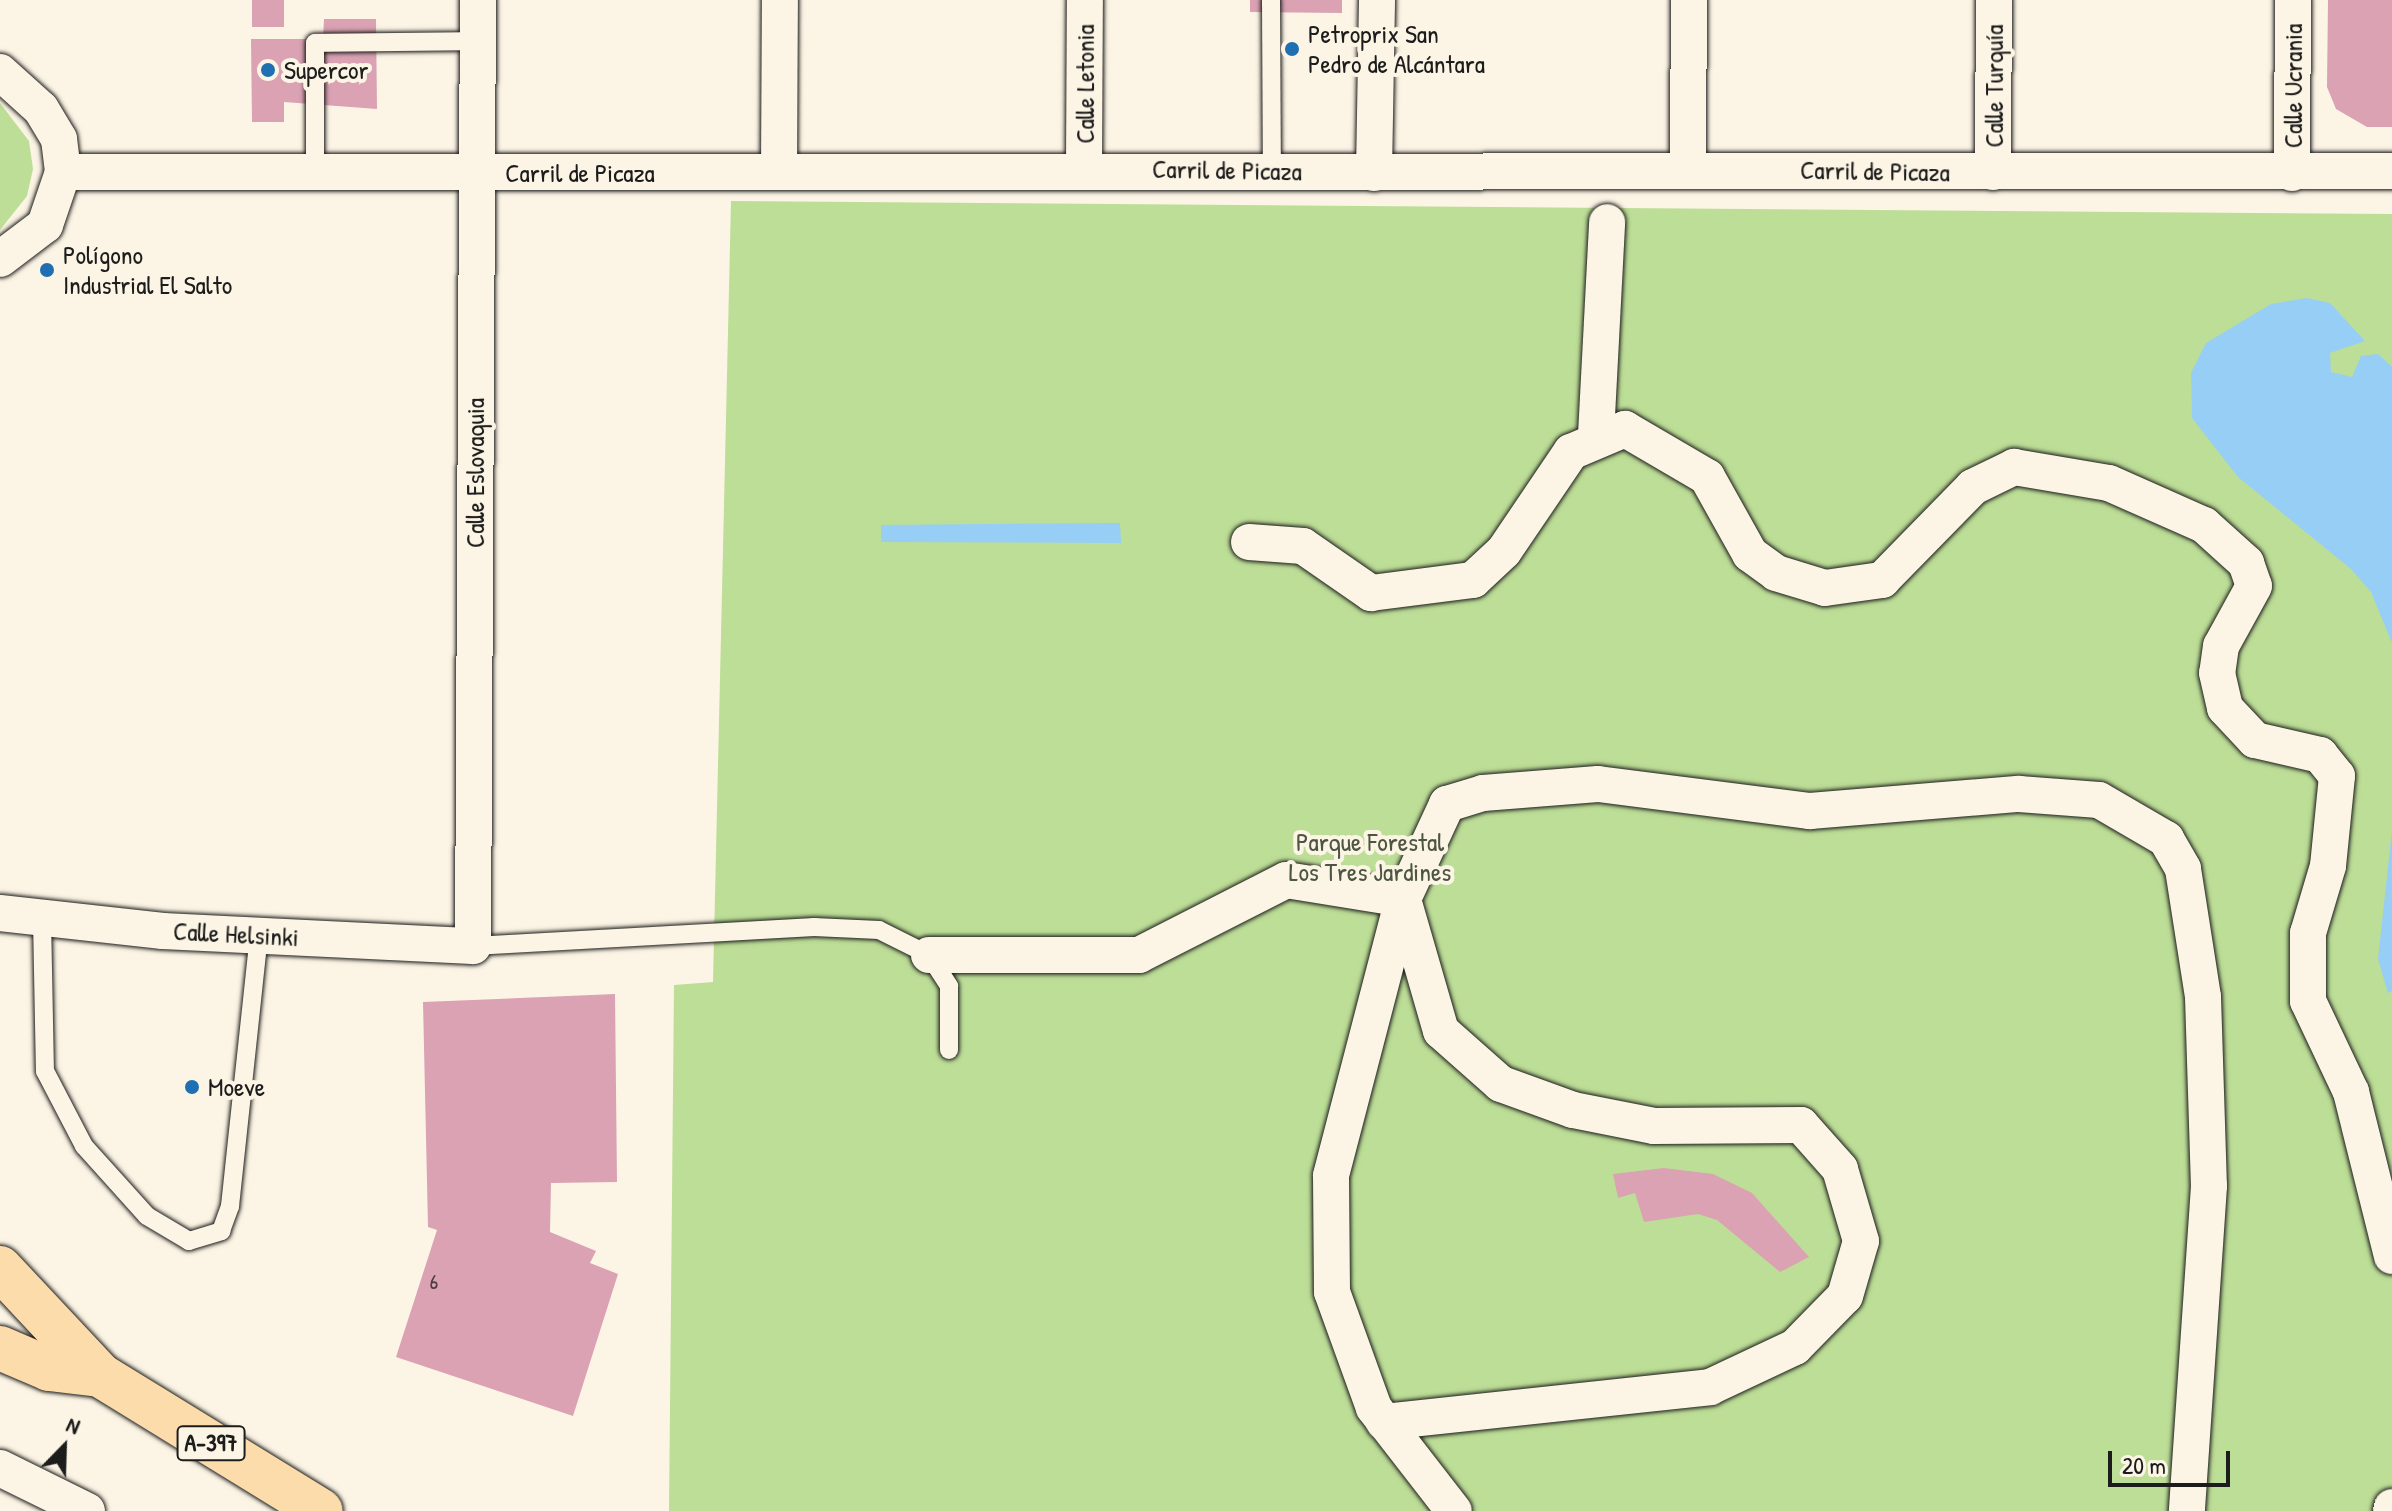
<!DOCTYPE html>
<html>
<head>
<meta charset="utf-8">
<style>
  body { margin:0 }
  #map { position:relative; width:2392px; height:1511px; overflow:hidden; background:#fcf5e5; font-family:"Patrick Hand",sans-serif }
  div>[style] { position:absolute }
  [style*='--x'] { left:calc(var(--x)*1px); top:calc(var(--y)*1px); width:calc(var(--w)*1px); rotate:calc(var(--a)*1deg) }
  .green>* { inset:0; background:#bdde97 }
  .water>* { inset:0; background:#96cef5 }
  .building>* { inset:0; background:#daa2b3 }
  .roads { filter:drop-shadow(0 0 2px #1c1c1c) drop-shadow(0 0 2px #1c1c1c) }
  .lane>* { height:18px; margin:-9px; padding:0 9px; transform-origin:9px; border-radius:9px; background:#fcf5e5 }
  .street>* { height:36px; margin:-18px; padding:0 18px; transform-origin:18px; border-radius:18px; background:#fcf5e5 }
  .primary>* { height:44px; margin:-22px; padding:0 22px; transform-origin:22px; border-radius:22px; background:#fddcac }
  .dots>* { width:22px; height:22px; translate:-50% -50%; box-sizing:border-box; border:4px solid #fcf5e5; border-radius:50% }
  span { translate:-50% -50%; white-space:nowrap; text-align:center; line-height:1.15; -webkit-text-stroke:8px #fcf5e5; paint-order:stroke }
  .number-label { font-size:22px; color:#4c3e42 }
  .number-label span { -webkit-text-stroke-width:0 }
  .shield-label span { padding:2px 6px; background:#fcf5e5; border:2px solid; border-radius:6px; -webkit-text-stroke-width:0 }
  .shield-label { font-size:24px; color:#1c1c1c; font-weight:700 }
  .poi-label { font-size:26px; color:#1c1c1c }
  .left { translate:0 -50%; text-align:left }
  .street-label { font-size:26px; color:#1c1c1c }
  .park-label { font-size:26px; color:#4c5641 }
  .north { position:absolute; left:24px; top:1407px; width:80px; height:80px; -webkit-text-stroke:6px #fcf5e5; paint-order:stroke; rotate:23deg; font-size:22px; font-weight:700; line-height:32px; text-align:center; color:#1c1c1c }
  .north::after { content:''; display:block; margin:auto; width:28px; height:36px; background:#1c1c1c; clip-path:polygon(50% 0,100% 100%,50% 72%,0 100%) }
  .scale { position:absolute; left:2108px; top:1451px; width:122px; height:36px; box-sizing:border-box; border:4px solid #1c1c1c; border-top:0; padding-left:10px; font-size:24px; line-height:28px; white-space:nowrap; color:#1c1c1c; -webkit-text-stroke:6px #fcf5e5; paint-order:stroke }
</style>
</head>
<body>
<div id="map">
  <div class="green">
    <i style="clip-path:polygon(0 103px,29px 141px,33px 169px,27px 196px,0 230px)"></i>
    <i style="clip-path:polygon(731px 201px,2392px 214px,2392px 1511px,669px 1511px,674px 985px,713px 982px)"></i>
  </div>
  <div class="water">
    <i style="clip-path:polygon(2307px 298px,2330px 303px,2365px 341px,2330px 353px,2331px 372px,2352px 377px,2361px 356px,2378px 354px,2392px 367px,2392px 643px,2371px 592px,2351px 569px,2238px 477px,2192px 418px,2191px 373px,2206px 343px,2271px 304px)"></i>
    <i style="clip-path:polygon(1120px 523px,1121px 543px,881px 542px,881px 525px)"></i>
    <i style="clip-path:polygon(2392px 830px,2392px 991px,2388px 993px,2378px 959px)"></i>
  </div>
  <div class="building">
    <i style="clip-path:polygon(252px 0,284px 0,284px 27px,252px 27px)"></i>
    <i style="clip-path:polygon(1250px 0,1342px 0,1342px 13px,1250px 12px)"></i>
    <i style="clip-path:polygon(2328px 0,2392px 0,2392px 127px,2367px 127px,2336px 109px,2327px 87px)"></i>
    <i style="clip-path:polygon(324px 19px,376px 19px,377px 109px,284px 102px,284px 122px,252px 122px,251px 39px,323px 39px)"></i>
    <i style="clip-path:polygon(615px 994px,617px 1182px,551px 1183px,550px 1232px,596px 1251px,590px 1263px,618px 1274px,573px 1416px,396px 1357px,437px 1230px,428px 1227px,423px 1002px)"></i>
    <i style="clip-path:polygon(1664px 1168px,1713px 1174px,1752px 1193px,1809px 1257px,1780px 1272px,1717px 1220px,1698px 1214px,1644px 1222px,1635px 1193px,1618px 1198px,1613px 1174px)"></i>
  </div>
  <div class="roads">
    <div class="lane">
      <i style="--x:1271;--y:0;--w:171;--a:89.7"></i>
      <i style="--x:315;--y:176;--w:133;--a:-90"></i>
      <i style="--x:315;--y:43;--w:163;--a:-0.7"></i>
      <i style="--x:42;--y:918;--w:153;--a:88.9"></i>
      <i style="--x:45;--y:1071;--w:85;--a:62.5"></i>
      <i style="--x:84;--y:1146;--w:94;--a:48"></i>
      <i style="--x:147;--y:1216;--w:49;--a:30.8"></i>
      <i style="--x:189;--y:1241;--w:34;--a:-17"></i>
      <i style="--x:221;--y:1231;--w:27;--a:-70"></i>
      <i style="--x:230;--y:1206;--w:272;--a:-83.9"></i>
      <i style="--x:473;--y:946;--w:342;--a:-3.2"></i>
      <i style="--x:814;--y:927;--w:65;--a:2.6"></i>
      <i style="--x:879;--y:930;--w:56;--a:26.6"></i>
      <i style="--x:929;--y:955;--w:37;--a:57"></i>
      <i style="--x:949;--y:986;--w:64;--a:90"></i>
    </div>
    <div class="street">
      <i style="--x:0;--y:72;--w:55;--a:42.1"></i>
      <i style="--x:41;--y:109;--w:35;--a:59"></i>
      <i style="--x:59;--y:139;--w:33;--a:83"></i>
      <i style="--x:63;--y:172;--w:56;--a:108.8"></i>
      <i style="--x:45;--y:225;--w:56;--a:142.9"></i>
      <i style="--x:1084;--y:168;--w:168;--a:-89.7"></i>
      <i style="--x:1688;--y:169;--w:169;--a:-89.7"></i>
      <i style="--x:63;--y:172;--w:2329;--a:-0.02"></i>
      <i style="--x:779;--y:172;--w:172;--a:-89.7"></i>
      <i style="--x:1993;--y:172;--w:172;--a:-89.7"></i>
      <i style="--x:1374;--y:173;--w:173;--a:-89"></i>
      <i style="--x:2292;--y:173;--w:173;--a:-89.7"></i>
      <i style="--x:1596;--y:435;--w:213;--a:-87"></i>
      <i style="--x:1249;--y:542;--w:54;--a:4.2"></i>
      <i style="--x:1303;--y:546;--w:83;--a:34.7"></i>
      <i style="--x:1371;--y:593;--w:103;--a:-7.3"></i>
      <i style="--x:1473;--y:580;--w:42;--a:-43.1"></i>
      <i style="--x:1504;--y:551;--w:120;--a:-55.9"></i>
      <i style="--x:1571;--y:452;--w:59;--a:-23.1"></i>
      <i style="--x:1625;--y:429;--w:95;--a:30.3"></i>
      <i style="--x:1707;--y:477;--w:88;--a:60.8"></i>
      <i style="--x:1750;--y:554;--w:32;--a:36"></i>
      <i style="--x:1776;--y:573;--w:51;--a:17"></i>
      <i style="--x:1825;--y:588;--w:58;--a:-8"></i>
      <i style="--x:1882;--y:580;--w:130;--a:-45.6"></i>
      <i style="--x:1973;--y:487;--w:46;--a:-26"></i>
      <i style="--x:2014;--y:467;--w:96;--a:9.6"></i>
      <i style="--x:2109;--y:483;--w:104;--a:23.9"></i>
      <i style="--x:2204;--y:525;--w:57;--a:42.1"></i>
      <i style="--x:2246;--y:563;--w:24;--a:71"></i>
      <i style="--x:2254;--y:586;--w:68;--a:118.8"></i>
      <i style="--x:2221;--y:646;--w:27;--a:98"></i>
      <i style="--x:2217;--y:673;--w:36;--a:77"></i>
      <i style="--x:2225;--y:708;--w:44;--a:46.8"></i>
      <i style="--x:2255;--y:740;--w:67;--a:13"></i>
      <i style="--x:2320;--y:755;--w:27;--a:51"></i>
      <i style="--x:2337;--y:776;--w:90;--a:95.7"></i>
      <i style="--x:2328;--y:866;--w:70;--a:106.6"></i>
      <i style="--x:2308;--y:933;--w:68;--a:90"></i>
      <i style="--x:2308;--y:1001;--w:101;--a:64.7"></i>
      <i style="--x:2351;--y:1092;--w:169;--a:76"></i>
      <i style="--x:0;--y:913;--w:164;--a:6.3"></i>
      <i style="--x:163;--y:931;--w:310;--a:2.8"></i>
      <i style="--x:473;--y:946;--w:946;--a:-89.7"></i>
      <i style="--x:929;--y:955;--w:210;--a:0"></i>
      <i style="--x:1139;--y:955;--w:165;--a:-27"></i>
      <i style="--x:1286;--y:880;--w:119;--a:9.2"></i>
      <i style="--x:1403;--y:899;--w:286;--a:104.6"></i>
      <i style="--x:1331;--y:1176;--w:116;--a:89.5"></i>
      <i style="--x:1332;--y:1292;--w:123;--a:70.1"></i>
      <i style="--x:1374;--y:1408;--w:130;--a:52.2"></i>
      <i style="--x:1384;--y:1422;--w:328;--a:-6.1"></i>
      <i style="--x:1710;--y:1387;--w:94;--a:-25.2"></i>
      <i style="--x:1795;--y:1347;--w:71;--a:-45.6"></i>
      <i style="--x:1845;--y:1296;--w:57;--a:-73.8"></i>
      <i style="--x:1861;--y:1241;--w:75;--a:-106.3"></i>
      <i style="--x:1840;--y:1169;--w:59;--a:-131.6"></i>
      <i style="--x:1801;--y:1125;--w:147;--a:179.6"></i>
      <i style="--x:1654;--y:1126;--w:83;--a:-168.8"></i>
      <i style="--x:1573;--y:1110;--w:77;--a:-160.1"></i>
      <i style="--x:1501;--y:1084;--w:80;--a:-138.5"></i>
      <i style="--x:1441;--y:1031;--w:137;--a:-106.1"></i>
      <i style="--x:1403;--y:899;--w:105;--a:-65.1"></i>
      <i style="--x:1447;--y:804;--w:38;--a:-17"></i>
      <i style="--x:1483;--y:793;--w:115;--a:-4.5"></i>
      <i style="--x:1598;--y:784;--w:214;--a:7.3"></i>
      <i style="--x:1810;--y:811;--w:210;--a:-4.7"></i>
      <i style="--x:2019;--y:794;--w:80;--a:4.3"></i>
      <i style="--x:2099;--y:800;--w:78;--a:30.2"></i>
      <i style="--x:2166;--y:839;--w:34;--a:60"></i>
      <i style="--x:2183;--y:869;--w:130;--a:81.1"></i>
      <i style="--x:2203;--y:997;--w:189;--a:88.2"></i>
      <i style="--x:2209;--y:1186;--w:326;--a:93.9"></i>
      <i style="--x:0;--y:1468;--w:97;--a:26.3"></i>
      <i style="--x:2391;--y:1511;--w:4;--a:-76"></i>
    </div>
    <div class="primary">
      <i style="--x:0;--y:1268;--w:146;--a:46.9"></i>
      <i style="--x:100;--y:1375;--w:259;--a:31.6"></i>
      <i style="--x:0;--y:1348;--w:53;--a:23.2"></i>
      <i style="--x:49;--y:1369;--w:51;--a:6.7"></i>
    </div>
  </div>
  <div class="dots">
    <i style="left:1292px;top:49px;background:#1f6fb2"></i>
    <i style="left:268px;top:70px;background:#1f6fb2"></i>
    <i style="left:47px;top:270px;background:#1f6fb2"></i>
    <i style="left:192px;top:1087px;background:#1f6fb2"></i>
  </div>
  <div class="number-label">
    <span style="left:434px;top:1282px">6</span>
  </div>
  <div class="shield-label">
    <span style="left:211px;top:1443px">A-397</span>
  </div>
  <div class="poi-label">
    <span class="left" style="left:1308px;top:49px">Petroprix San<br>Pedro de Alcántara</span>
    <span class="left" style="left:284px;top:70px">Supercor</span>
    <span class="left" style="left:63px;top:270px">Polígono<br>Industrial El Salto</span>
    <span class="left" style="left:208px;top:1087px">Moeve</span>
  </div>
  <div class="street-label">
    <span style="left:1085px;top:84px;rotate:-90deg">Calle Letonia</span>
    <span style="left:1994px;top:86px;rotate:-90deg">Calle Turquía</span>
    <span style="left:2293px;top:86px;rotate:-90deg">Calle Ucrania</span>
    <span style="left:1227px;top:170px;rotate:1deg">Carril de Picaza</span>
    <span style="left:1875px;top:171px;rotate:1deg">Carril de Picaza</span>
    <span style="left:580px;top:173px">Carril de Picaza</span>
    <span style="left:475px;top:473px;rotate:-90deg">Calle Eslovaquia</span>
    <span style="left:236px;top:934px;rotate:3deg">Calle Helsinki</span>
  </div>
  <div class="park-label">
    <span style="left:1370px;top:857px">Parque Forestal<br>Los Tres Jardines</span>
  </div>
  <div class="north">N</div>
  <div class="scale">20 m</div>
</div>
</body>
</html>
